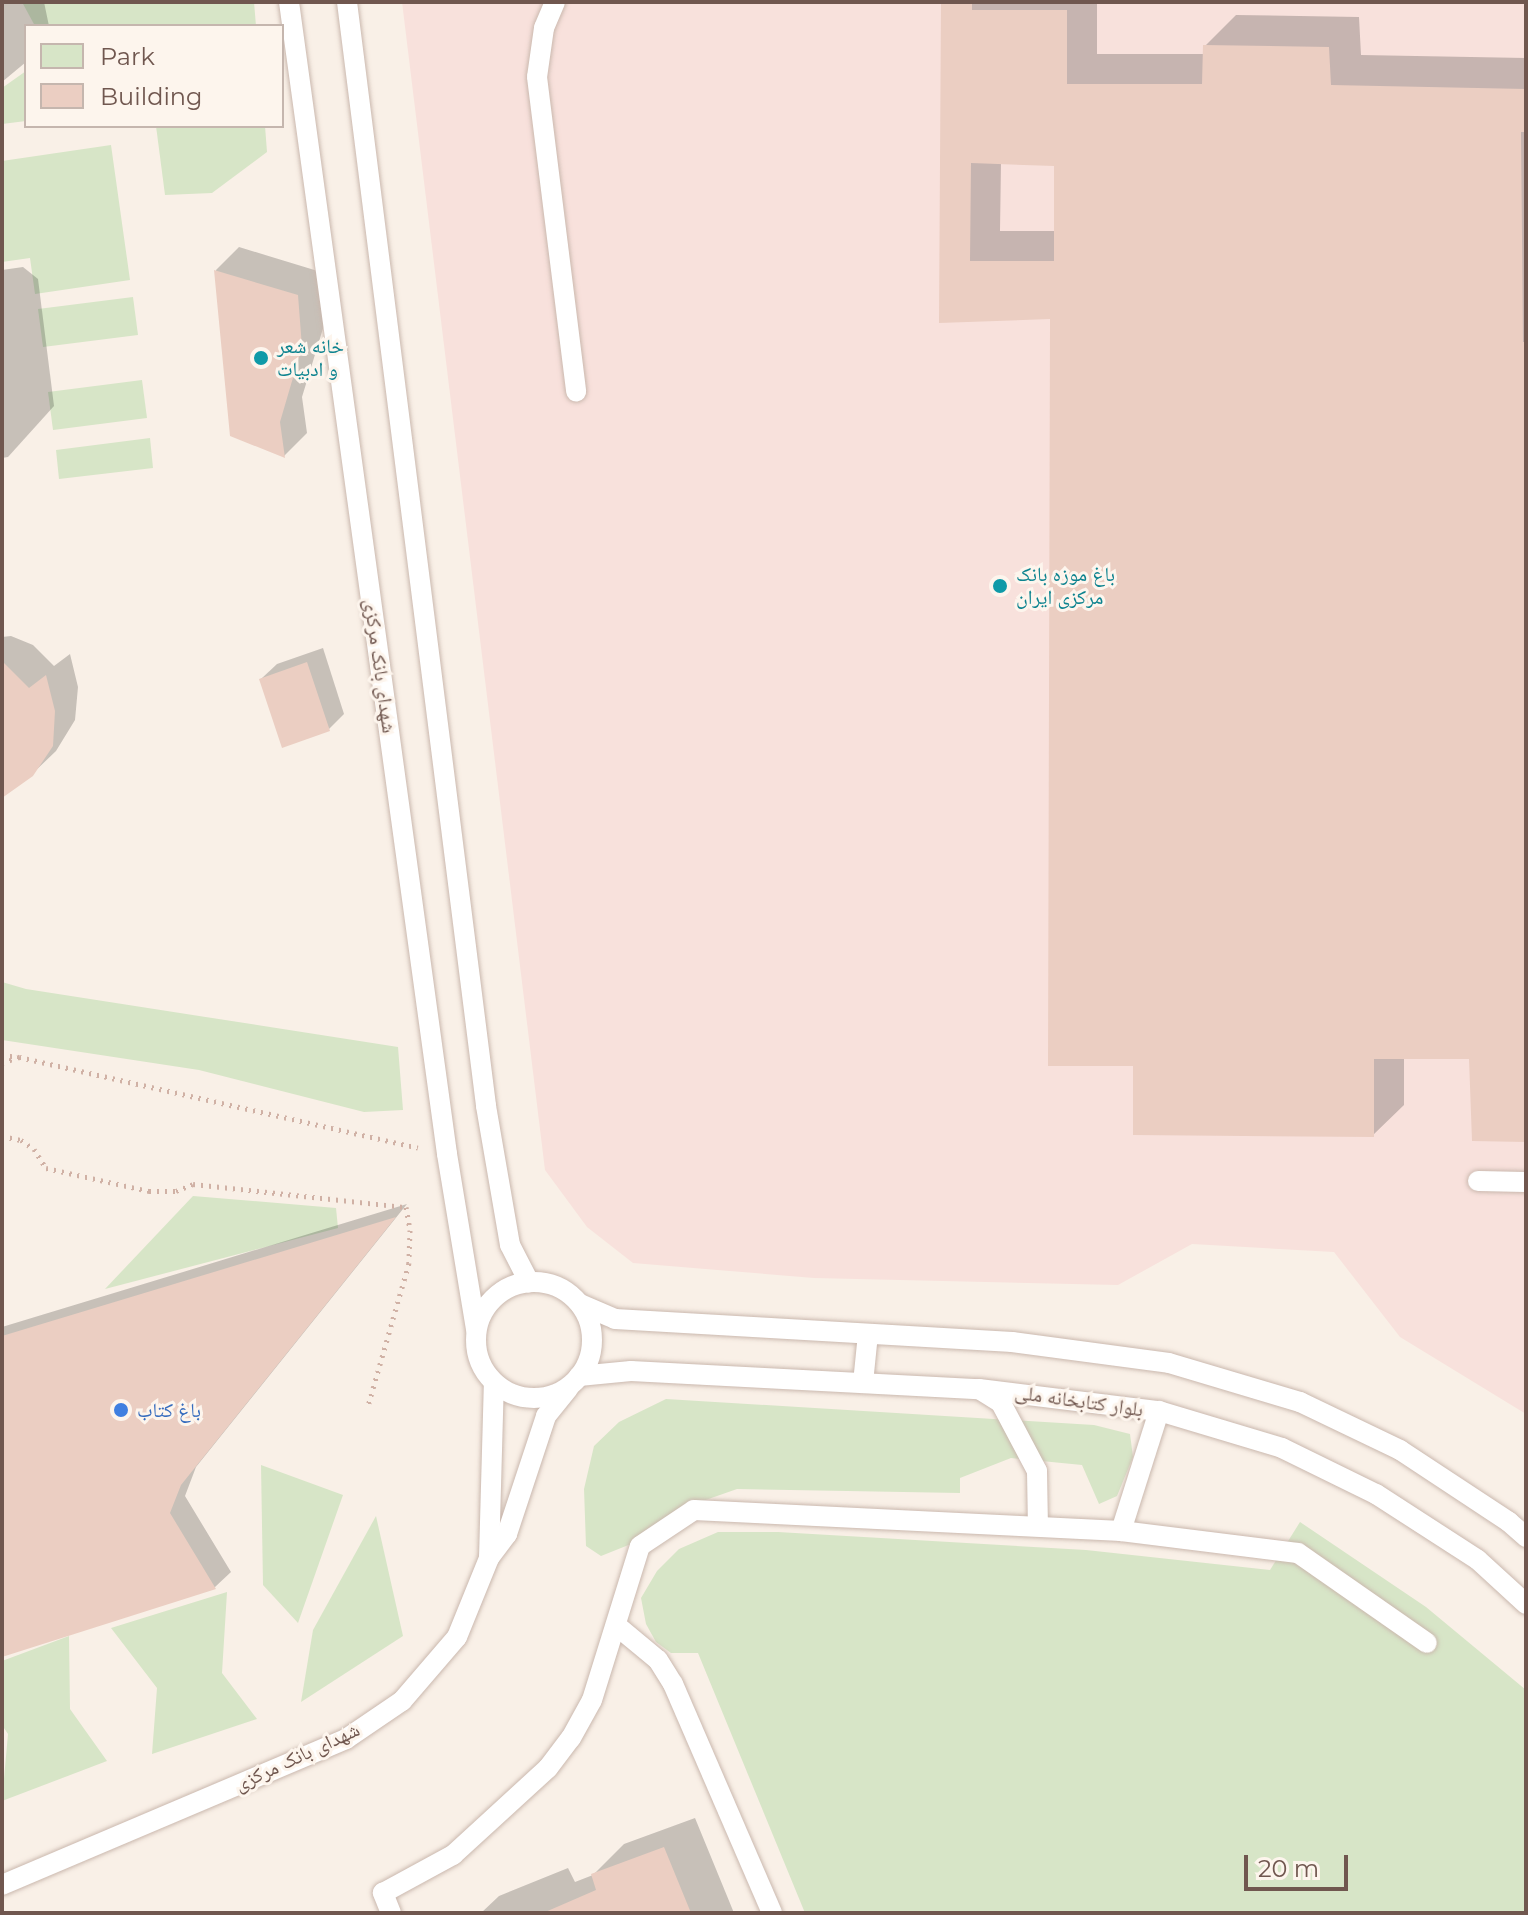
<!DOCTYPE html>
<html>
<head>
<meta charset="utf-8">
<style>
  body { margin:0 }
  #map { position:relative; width:1528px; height:1915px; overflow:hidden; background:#f9f0e7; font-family:Montserrat,"Noto Naskh Arabic",sans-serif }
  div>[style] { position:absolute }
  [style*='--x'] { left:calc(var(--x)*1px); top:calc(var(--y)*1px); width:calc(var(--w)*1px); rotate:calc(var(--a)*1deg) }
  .commercial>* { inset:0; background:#f8e1dc }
  .green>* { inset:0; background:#d7e5c7 }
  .shadow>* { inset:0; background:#0003 }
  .building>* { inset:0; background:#ebcec2 }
  .path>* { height:5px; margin-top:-2.5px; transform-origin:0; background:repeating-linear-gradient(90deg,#d0b1a5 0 2px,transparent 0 8px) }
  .roads { filter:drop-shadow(0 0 2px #cab8ae) drop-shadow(0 0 2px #cab8ae) }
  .lane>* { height:20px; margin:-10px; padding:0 10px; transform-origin:10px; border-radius:10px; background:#fff }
  .lane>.ring { margin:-10px; padding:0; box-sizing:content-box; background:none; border:20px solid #fff; border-radius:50% }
  .dots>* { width:22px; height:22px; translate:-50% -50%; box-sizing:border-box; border:4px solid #fdf5ed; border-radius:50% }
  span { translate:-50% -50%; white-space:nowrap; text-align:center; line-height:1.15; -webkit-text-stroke:6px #fdf5ed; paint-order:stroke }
  .culture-label { font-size:20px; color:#0d838f }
  .left { translate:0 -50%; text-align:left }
  .street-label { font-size:20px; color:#70574f }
  .shop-label { font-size:20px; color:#366cbe }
  .frame { position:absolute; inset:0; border:4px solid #70574f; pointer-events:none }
  .legend { position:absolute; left:24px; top:24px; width:260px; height:104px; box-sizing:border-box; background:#fdf5ed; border:2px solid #c5b6ae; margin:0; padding:10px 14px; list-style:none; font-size:24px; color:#70574f }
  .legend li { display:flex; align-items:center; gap:16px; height:40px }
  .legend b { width:40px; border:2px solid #c5b6ae }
  .scale { position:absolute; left:1244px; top:1855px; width:104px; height:36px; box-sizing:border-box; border:4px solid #70574f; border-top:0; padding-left:10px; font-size:24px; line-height:28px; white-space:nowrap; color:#70574f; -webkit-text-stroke:6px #fdf5ed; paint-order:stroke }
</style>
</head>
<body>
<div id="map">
  <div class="commercial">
    <i style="clip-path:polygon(402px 2px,1526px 2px,1526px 1414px,1400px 1337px,1334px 1252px,1192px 1244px,1118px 1285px,814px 1278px,633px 1263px,587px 1227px,545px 1170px)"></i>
  </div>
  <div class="green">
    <i style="clip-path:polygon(22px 2px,254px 2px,256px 26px,35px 26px)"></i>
    <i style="clip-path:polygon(26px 71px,26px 121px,2px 124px,2px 88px)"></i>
    <i style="clip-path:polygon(156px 126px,265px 126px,267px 152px,212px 193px,165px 195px)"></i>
    <i style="clip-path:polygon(111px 145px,130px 280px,35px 294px,30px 258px,2px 262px,2px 161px)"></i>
    <i style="clip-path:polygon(133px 297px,138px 335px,43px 347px,38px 309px)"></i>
    <i style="clip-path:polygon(142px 380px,147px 418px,53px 430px,48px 392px)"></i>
    <i style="clip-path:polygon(150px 438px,153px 468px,59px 479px,56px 450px)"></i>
    <i style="clip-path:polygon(2px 982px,26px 989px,398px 1047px,403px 1110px,364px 1112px,199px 1070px,2px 1040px)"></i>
    <i style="clip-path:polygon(193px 1196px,336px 1208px,338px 1228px,105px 1289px)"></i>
    <i style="clip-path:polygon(666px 1399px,1094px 1425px,1130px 1434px,1133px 1457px,1117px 1496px,1099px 1504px,1082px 1465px,1011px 1458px,960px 1478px,960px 1493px,737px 1489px,700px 1502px,631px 1544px,601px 1556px,586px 1546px,584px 1489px,594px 1446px,619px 1422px)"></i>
    <i style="clip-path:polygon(261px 1465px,343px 1495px,298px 1623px,263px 1585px)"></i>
    <i style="clip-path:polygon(376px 1516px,403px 1636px,301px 1702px,313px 1630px)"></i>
    <i style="clip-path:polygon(1300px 1522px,1426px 1607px,1526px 1690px,1526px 1913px,805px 1913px,698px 1653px,671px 1653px,656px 1642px,646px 1624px,641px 1598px,657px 1571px,679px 1549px,718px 1532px,778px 1532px,1086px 1550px,1270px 1570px)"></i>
    <i style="clip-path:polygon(227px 1592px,222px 1673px,257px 1719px,152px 1754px,157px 1688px,111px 1628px)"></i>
    <i style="clip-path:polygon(69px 1636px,70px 1709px,107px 1761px,2px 1801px,8px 1734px,2px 1725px,2px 1661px)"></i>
  </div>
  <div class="shadow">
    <i style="clip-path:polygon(2px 2px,44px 2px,49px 26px,26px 26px,26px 62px,2px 82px)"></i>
    <i style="clip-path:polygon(evenodd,943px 2px,1097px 2px,1097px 54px,1205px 54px,1205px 46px,1236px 15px,1359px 17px,1361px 55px,1526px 58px,1526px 1140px,1471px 1057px,1404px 1057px,1404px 1105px,1373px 1135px,1135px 1064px,1052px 317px,941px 321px,943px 2px,1001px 162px,1056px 164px,1056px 231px,1000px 231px,1001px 162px)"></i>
    <i style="clip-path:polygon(239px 247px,321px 272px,325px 322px,302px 397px,307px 433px,284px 456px,231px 434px,216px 270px)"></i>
    <i style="clip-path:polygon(23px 267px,38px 279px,54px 406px,8px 457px,2px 458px,2px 270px)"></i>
    <i style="clip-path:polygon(11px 636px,33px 645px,54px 666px,70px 654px,78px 687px,75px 720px,56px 751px,31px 775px,2px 789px,2px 637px)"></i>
    <i style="clip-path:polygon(323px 648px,344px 714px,329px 729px,261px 679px,277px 664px)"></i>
    <i style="clip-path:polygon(407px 1204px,196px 1467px,185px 1496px,231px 1572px,215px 1587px,2px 1655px,2px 1327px)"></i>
    <i style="clip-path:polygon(695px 1818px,734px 1913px,481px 1913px,499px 1896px,568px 1868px,575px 1882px,593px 1875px,624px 1844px)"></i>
  </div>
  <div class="building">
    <i style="clip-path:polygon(evenodd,941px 2px,972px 2px,972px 10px,1067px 10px,1067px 84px,1202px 84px,1203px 45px,1329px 47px,1331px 85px,1526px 89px,1526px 132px,1521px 132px,1523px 342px,1526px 342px,1526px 1142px,1472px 1141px,1469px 1059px,1374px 1059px,1374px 1137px,1133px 1135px,1133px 1066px,1048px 1066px,1050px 319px,939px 323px,941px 2px,971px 163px,1054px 166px,1054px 261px,970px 261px,971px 163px)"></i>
    <i style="clip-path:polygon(214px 270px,298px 295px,302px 347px,280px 422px,285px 458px,230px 436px)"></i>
    <i style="clip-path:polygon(2px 661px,29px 688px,46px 675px,55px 711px,53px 746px,33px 776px,2px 798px)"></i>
    <i style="clip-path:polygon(307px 662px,330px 731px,282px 748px,259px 679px)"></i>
    <i style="clip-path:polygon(396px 1217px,181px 1485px,170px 1513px,216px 1589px,2px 1657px,2px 1336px)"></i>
    <i style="clip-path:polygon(664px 1847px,691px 1913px,543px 1913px,596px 1890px,591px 1874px)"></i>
  </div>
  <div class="path">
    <i style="--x:2;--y:1055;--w:17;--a:7"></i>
    <i style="--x:19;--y:1057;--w:18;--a:161"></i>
    <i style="--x:19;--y:1057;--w:409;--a:12.8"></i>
    <i style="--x:2;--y:1136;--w:19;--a:12"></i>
    <i style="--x:21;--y:1140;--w:16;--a:35"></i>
    <i style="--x:34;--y:1149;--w:22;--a:58"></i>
    <i style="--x:46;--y:1168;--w:106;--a:12.6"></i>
    <i style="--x:149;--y:1191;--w:27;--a:0"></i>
    <i style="--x:176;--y:1191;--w:18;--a:-22"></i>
    <i style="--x:193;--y:1184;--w:214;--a:6.2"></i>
    <i style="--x:406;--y:1207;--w:23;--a:80"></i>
    <i style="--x:410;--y:1230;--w:33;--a:92"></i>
    <i style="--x:409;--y:1263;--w:149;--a:106"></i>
  </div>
  <div class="roads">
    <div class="lane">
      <i style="--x:289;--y:2;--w:1163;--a:82.19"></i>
      <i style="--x:447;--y:1154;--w:178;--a:80.6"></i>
      <i style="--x:347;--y:2;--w:1113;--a:82.82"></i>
      <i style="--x:486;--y:1106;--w:141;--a:80.2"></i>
      <i style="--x:510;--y:1245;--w:42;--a:62.8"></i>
      <i style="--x:555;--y:2;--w:28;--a:113"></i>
      <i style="--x:544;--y:28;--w:49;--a:98.1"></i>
      <i style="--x:537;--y:77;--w:317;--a:82.9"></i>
      <i style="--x:1478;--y:1181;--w:48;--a:1.2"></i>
      <i class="ring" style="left:476px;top:1282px;width:96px;height:96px"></i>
      <i style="--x:580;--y:1304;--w:38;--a:23"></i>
      <i style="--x:615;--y:1319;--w:398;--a:3.3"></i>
      <i style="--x:1012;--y:1342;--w:158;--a:7.6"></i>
      <i style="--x:1169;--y:1363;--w:137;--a:16.6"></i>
      <i style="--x:1300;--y:1402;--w:111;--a:25.6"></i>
      <i style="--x:1400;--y:1450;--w:131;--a:33.4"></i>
      <i style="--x:1509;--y:1522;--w:23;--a:41"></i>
      <i style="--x:579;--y:1376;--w:52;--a:-5.5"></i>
      <i style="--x:631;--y:1371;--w:348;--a:3"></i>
      <i style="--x:979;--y:1389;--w:181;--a:7"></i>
      <i style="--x:1159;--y:1411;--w:128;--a:16.7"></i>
      <i style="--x:1282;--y:1448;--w:105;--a:26.1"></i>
      <i style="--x:1376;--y:1494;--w:121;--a:32.9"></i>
      <i style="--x:1478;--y:1560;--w:65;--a:42.5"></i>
      <i style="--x:863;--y:1383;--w:49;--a:-84.2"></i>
      <i style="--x:979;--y:1389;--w:26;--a:32"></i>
      <i style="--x:1001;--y:1403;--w:77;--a:62.1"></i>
      <i style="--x:1037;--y:1471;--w:55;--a:89"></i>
      <i style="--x:1121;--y:1531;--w:178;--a:7.1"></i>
      <i style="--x:1298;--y:1553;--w:157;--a:34.9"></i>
      <i style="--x:489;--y:1558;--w:30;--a:-53"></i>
      <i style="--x:507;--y:1534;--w:124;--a:-71.7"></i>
      <i style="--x:546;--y:1416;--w:35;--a:-51"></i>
      <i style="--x:617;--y:1626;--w:53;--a:39.7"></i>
      <i style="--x:658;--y:1660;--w:28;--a:58"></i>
      <i style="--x:673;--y:1684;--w:249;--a:66.6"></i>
      <i style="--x:2;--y:1885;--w:374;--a:-23"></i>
      <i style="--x:346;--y:1739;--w:68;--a:-34.2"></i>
      <i style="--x:402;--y:1701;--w:84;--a:-49.3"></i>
      <i style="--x:457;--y:1637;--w:85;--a:-67.9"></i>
      <i style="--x:489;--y:1558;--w:175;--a:-88.4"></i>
      <i style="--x:391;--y:1913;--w:22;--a:-112"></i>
      <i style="--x:383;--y:1893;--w:80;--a:-28.5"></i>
      <i style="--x:453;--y:1855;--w:129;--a:-42.5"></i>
      <i style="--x:548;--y:1768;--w:38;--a:-53"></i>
      <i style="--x:571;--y:1738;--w:43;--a:-61.1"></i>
      <i style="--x:592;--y:1700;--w:161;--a:-72.7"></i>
      <i style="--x:640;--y:1546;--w:65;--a:-33.7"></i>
      <i style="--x:694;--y:1510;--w:428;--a:2.8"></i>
      <i style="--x:1121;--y:1531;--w:126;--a:-72.4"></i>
    </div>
  </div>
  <div class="dots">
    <i style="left:261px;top:358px;background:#0f9aa8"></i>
    <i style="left:1000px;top:586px;background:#0f9aa8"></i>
    <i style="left:121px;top:1410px;background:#3f7fe0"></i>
  </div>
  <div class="culture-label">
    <span class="left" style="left:277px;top:358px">خانه شعر<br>و ادبیات</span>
    <span class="left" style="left:1016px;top:586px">باغ موزه بانک<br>مرکزی ایران</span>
  </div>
  <div class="street-label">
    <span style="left:380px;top:666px;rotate:82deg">شهدای بانک مرکزی</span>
    <span style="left:1079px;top:1401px;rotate:8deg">بلوار کتابخانه ملی</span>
    <span style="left:297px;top:1757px;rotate:-25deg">شهدای بانک مرکزی</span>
  </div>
  <div class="shop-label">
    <span class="left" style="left:137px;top:1410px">باغ کتاب</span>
  </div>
  <div class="frame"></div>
  <ul class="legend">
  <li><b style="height:22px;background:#d7e5c7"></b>Park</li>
  <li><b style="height:22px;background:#ebcec2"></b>Building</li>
  </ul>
  <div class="scale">20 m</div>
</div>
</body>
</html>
